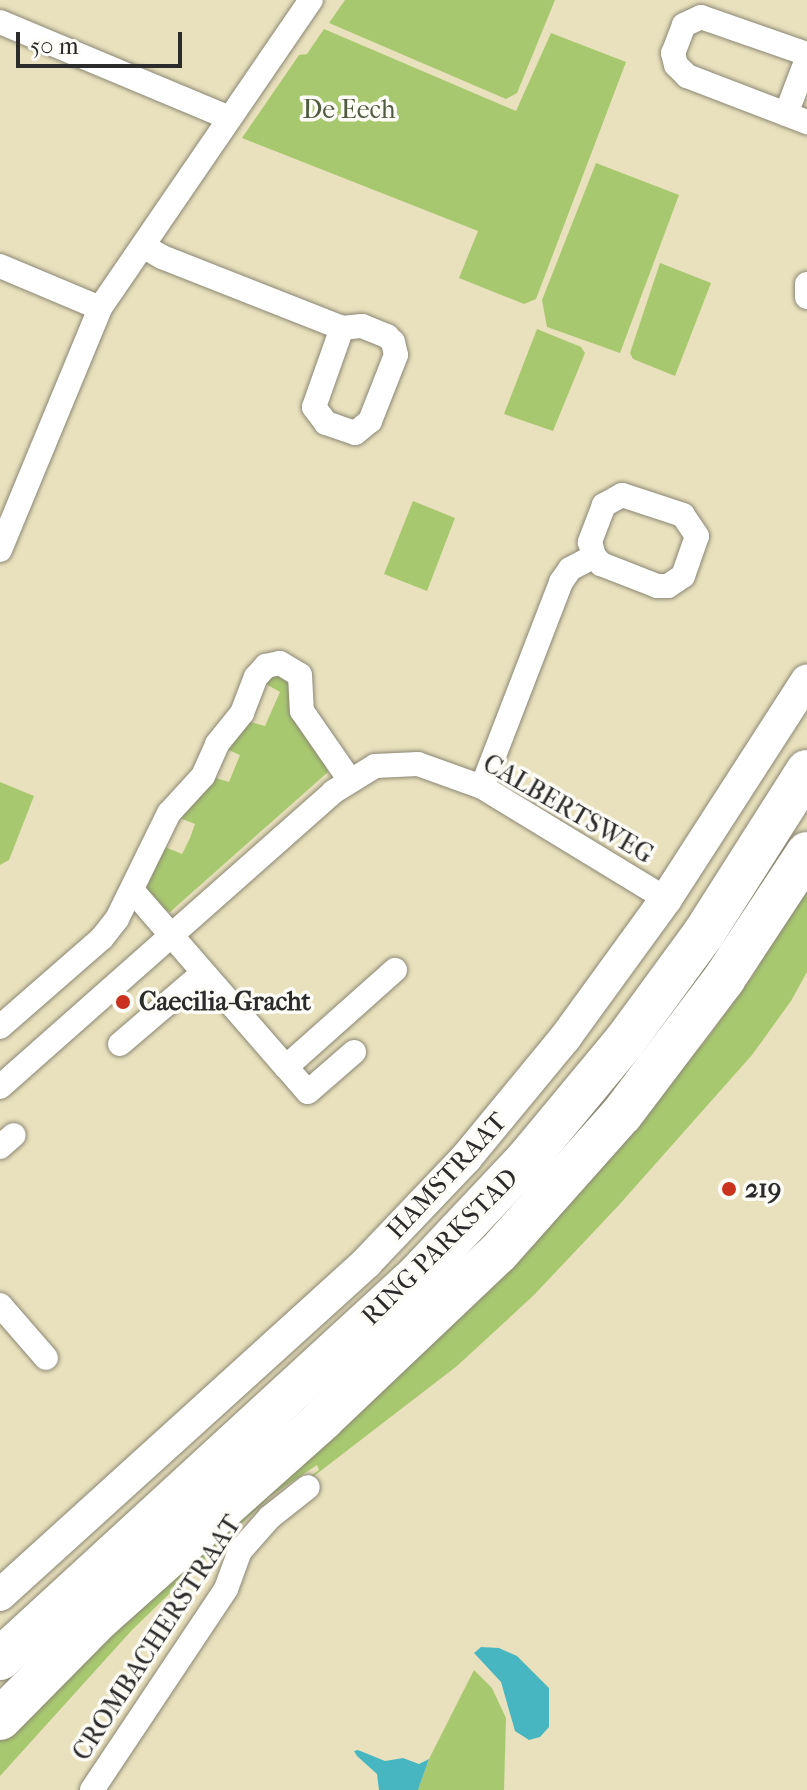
<!DOCTYPE html>
<html>
<head>
<meta charset="utf-8">
<style>
  body { margin:0 }
  #map { position:relative; width:807px; height:1790px; overflow:hidden; background:#e9e1bd; font-family:"IM FELL French Canon",serif }
  div>[style] { position:absolute }
  [style*='--x'] { left:calc(var(--x)*1px); top:calc(var(--y)*1px); width:calc(var(--w)*1px); rotate:calc(var(--a)*1deg) }
  .green>* { inset:0; background:#a8c870 }
  .water>* { inset:0; background:#48b6c1 }
  .roads { filter:drop-shadow(0 0 2px #8a8674) drop-shadow(0 0 2px #8a8674) }
  .minor>* { height:24px; margin:-12px; padding:0 12px; transform-origin:12px; border-radius:12px; background:#fff }
  .tertiary>* { height:32px; margin:-16px; padding:0 16px; transform-origin:16px; border-radius:16px; background:#fff }
  .trunk>* { height:42px; margin:-21px; padding:0 21px; transform-origin:21px; border-radius:21px; background:#fff }
  .dots>* { width:22px; height:22px; translate:-50% -50%; box-sizing:border-box; border:4px solid #fdfcf7; border-radius:50% }
  span { translate:-50% -50%; white-space:nowrap; text-align:center; line-height:1.15; -webkit-text-stroke:7px #fdfcf7; paint-order:stroke }
  .park-label { font-size:26px; color:#505a40 }
  .street-label { font-size:26px; color:#2b2b2b }
  .poi-label { font-size:26px; color:#2b2b2b; font-weight:700 }
  .left { translate:0 -50%; text-align:left }
  .scale { position:absolute; left:16px; top:32px; width:166px; height:36px; box-sizing:border-box; border:4px solid #2b2b2b; border-top:0; padding-left:10px; font-size:24px; line-height:28px; white-space:nowrap; color:#2b2b2b; -webkit-text-stroke:6px #fdfcf7; paint-order:stroke }
</style>
</head>
<body>
<div id="map">
  <div class="green">
    <i style="clip-path:polygon(345px 0,555px 0,517px 93px,506px 99px,329px 23px)"></i>
    <i style="clip-path:polygon(324px 29px,516px 111px,551px 33px,626px 62px,536px 299px,524px 304px,459px 278px,478px 231px,242px 138px,299px 55px,307px 54px)"></i>
    <i style="clip-path:polygon(596px 163px,679px 195px,620px 353px,547px 327px,542px 300px)"></i>
    <i style="clip-path:polygon(660px 263px,711px 283px,675px 376px,633px 359px,630px 353px)"></i>
    <i style="clip-path:polygon(537px 329px,581px 347px,585px 353px,553px 431px,504px 414px)"></i>
    <i style="clip-path:polygon(413px 501px,455px 518px,427px 591px,384px 574px)"></i>
    <i style="clip-path:polygon(286px 674px,328px 772px,170px 912px,163px 909px,147px 893px,147px 886px,165px 847px,182px 854px,190px 838px,195px 824px,180px 818px,212px 777px,229px 782px,240px 755px,224px 748px,247px 721px,265px 726px,280px 692px,264px 683px,265px 677px)"></i>
    <i style="clip-path:polygon(0 782px,34px 796px,9px 860px,0 865px)"></i>
    <i style="clip-path:polygon(807px 876px,807px 972px,791px 1001px,752px 1055px,619px 1205px,534px 1295px,457px 1366px,288px 1496px,286px 1494px,319px 1470px,317px 1465px,269px 1497px,132px 1630px,0 1776px,0 1738px,703px 1044px,754px 974px)"></i>
    <i style="clip-path:polygon(474px 1670px,492px 1688px,506px 1718px,504px 1790px,418px 1790px,429px 1759px)"></i>
  </div>
  <div class="water">
    <i style="clip-path:polygon(481px 1647px,499px 1648px,517px 1656px,549px 1688px,549px 1727px,540px 1737px,529px 1740px,515px 1731px,501px 1682px,474px 1653px)"></i>
    <i style="clip-path:polygon(358px 1750px,385px 1761px,403px 1758px,419px 1764px,429px 1759px,418px 1790px,379px 1790px,377px 1774px,357px 1756px,354px 1751px)"></i>
  </div>
  <div class="roads">
    <div class="minor">
      <i style="--x:0;--y:22;--w:248;--a:22.7"></i>
      <i style="--x:807;--y:54;--w:112;--a:-160.8"></i>
      <i style="--x:701;--y:17;--w:19;--a:155"></i>
      <i style="--x:684;--y:25;--w:30;--a:111"></i>
      <i style="--x:673;--y:53;--w:12;--a:76"></i>
      <i style="--x:676;--y:65;--w:16;--a:45"></i>
      <i style="--x:687;--y:76;--w:129;--a:21"></i>
      <i style="--x:786;--y:114;--w:59;--a:-69.1"></i>
      <i style="--x:143;--y:246;--w:22;--a:30"></i>
      <i style="--x:162;--y:257;--w:193;--a:21.5"></i>
      <i style="--x:342;--y:328;--w:20;--a:-6"></i>
      <i style="--x:362;--y:326;--w:27;--a:22"></i>
      <i style="--x:387;--y:336;--w:8;--a:45"></i>
      <i style="--x:393;--y:342;--w:13;--a:77"></i>
      <i style="--x:396;--y:355;--w:71;--a:111.5"></i>
      <i style="--x:370;--y:421;--w:19;--a:141"></i>
      <i style="--x:355;--y:433;--w:31;--a:-161"></i>
      <i style="--x:326;--y:423;--w:20;--a:-127"></i>
      <i style="--x:314;--y:407;--w:84;--a:-70.5"></i>
      <i style="--x:0;--y:266;--w:108;--a:22.8"></i>
      <i style="--x:807;--y:284;--w:13;--a:90"></i>
      <i style="--x:0;--y:550;--w:262;--a:-67.5"></i>
      <i style="--x:100;--y:308;--w:373;--a:-55.6"></i>
      <i style="--x:482;--y:787;--w:220;--a:-68.9"></i>
      <i style="--x:561;--y:582;--w:16;--a:-55"></i>
      <i style="--x:570;--y:569;--w:27;--a:-28"></i>
      <i style="--x:594;--y:556;--w:11;--a:49"></i>
      <i style="--x:601;--y:564;--w:60;--a:21.4"></i>
      <i style="--x:657;--y:586;--w:11;--a:0"></i>
      <i style="--x:668;--y:586;--w:18;--a:-34"></i>
      <i style="--x:683;--y:576;--w:42;--a:-70.7"></i>
      <i style="--x:697;--y:536;--w:25;--a:-124"></i>
      <i style="--x:683;--y:515;--w:64;--a:-161.8"></i>
      <i style="--x:622;--y:495;--w:21;--a:151"></i>
      <i style="--x:604;--y:505;--w:40;--a:111"></i>
      <i style="--x:590;--y:542;--w:15;--a:74"></i>
      <i style="--x:132;--y:890;--w:235;--a:49"></i>
      <i style="--x:286;--y:1067;--w:146;--a:-41.7"></i>
      <i style="--x:0;--y:1027;--w:135;--a:-41.1"></i>
      <i style="--x:102;--y:938;--w:24;--a:-52"></i>
      <i style="--x:117;--y:919;--w:118;--a:-63.9"></i>
      <i style="--x:169;--y:813;--w:50;--a:-47.4"></i>
      <i style="--x:203;--y:776;--w:35;--a:-66"></i>
      <i style="--x:217;--y:744;--w:40;--a:-51"></i>
      <i style="--x:242;--y:713;--w:39;--a:-69"></i>
      <i style="--x:256;--y:677;--w:15;--a:-48"></i>
      <i style="--x:266;--y:666;--w:14;--a:-12"></i>
      <i style="--x:280;--y:663;--w:23;--a:31"></i>
      <i style="--x:300;--y:675;--w:36;--a:87"></i>
      <i style="--x:302;--y:711;--w:83;--a:55.3"></i>
      <i style="--x:120;--y:1044;--w:109;--a:-40.5"></i>
      <i style="--x:286;--y:1067;--w:33;--a:49"></i>
      <i style="--x:308;--y:1092;--w:61;--a:-41"></i>
      <i style="--x:0;--y:1087;--w:445;--a:-41.5"></i>
      <i style="--x:333;--y:792;--w:49;--a:-31.8"></i>
      <i style="--x:375;--y:766;--w:43;--a:-2.7"></i>
      <i style="--x:418;--y:764;--w:68;--a:19.8"></i>
      <i style="--x:482;--y:787;--w:215;--a:31.3"></i>
      <i style="--x:0;--y:1147;--w:18;--a:-41"></i>
      <i style="--x:0;--y:1305;--w:70;--a:49"></i>
      <i style="--x:92;--y:1790;--w:242;--a:-56.3"></i>
      <i style="--x:226;--y:1589;--w:40;--a:-69.8"></i>
      <i style="--x:240;--y:1551;--w:45;--a:-48.6"></i>
      <i style="--x:270;--y:1517;--w:48;--a:-38.3"></i>
    </div>
    <div class="tertiary">
      <i style="--x:0;--y:1595;--w:496;--a:-42.2"></i>
      <i style="--x:367;--y:1262;--w:144;--a:-46.4"></i>
      <i style="--x:466;--y:1158;--w:156;--a:-50.5"></i>
      <i style="--x:565;--y:1038;--w:172;--a:-54"></i>
      <i style="--x:666;--y:899;--w:260;--a:-57.2"></i>
    </div>
    <div class="trunk">
      <i style="--x:0;--y:1659;--w:568;--a:-42.57"></i>
      <i style="--x:418;--y:1275;--w:159;--a:-46.8"></i>
      <i style="--x:527;--y:1159;--w:153;--a:-50.3"></i>
      <i style="--x:625;--y:1041;--w:134;--a:-53.8"></i>
      <i style="--x:704;--y:933;--w:192;--a:-57.6"></i>
      <i style="--x:0;--y:1719;--w:142;--a:-45.3"></i>
      <i style="--x:100;--y:1618;--w:299;--a:-41.7"></i>
      <i style="--x:323;--y:1419;--w:241;--a:-43.5"></i>
      <i style="--x:498;--y:1253;--w:186;--a:-48.3"></i>
      <i style="--x:622;--y:1114;--w:169;--a:-52.9"></i>
      <i style="--x:724;--y:979;--w:151;--a:-56.6"></i>
    </div>
  </div>
  <div class="dots">
    <i style="left:123px;top:1002px;background:#c8321e"></i>
    <i style="left:729px;top:1189px;background:#c8321e"></i>
  </div>
  <div class="park-label">
    <span style="left:349px;top:110px">De Eech</span>
  </div>
  <div class="street-label">
    <span style="left:568px;top:809px;rotate:30deg">CALBERTSWEG</span>
    <span style="left:447px;top:1176px;rotate:-47deg">HAMSTRAAT</span>
    <span style="left:440px;top:1247px;rotate:-45deg">RING PARKSTAD</span>
    <span style="left:157px;top:1638px;rotate:-57deg">CROMBACHERSTRAAT</span>
  </div>
  <div class="poi-label">
    <span class="left" style="left:139px;top:1002px">Caecilia-Gracht</span>
    <span class="left" style="left:745px;top:1189px">219</span>
  </div>
  <div class="scale">50 m</div>
</div>
</body>
</html>
